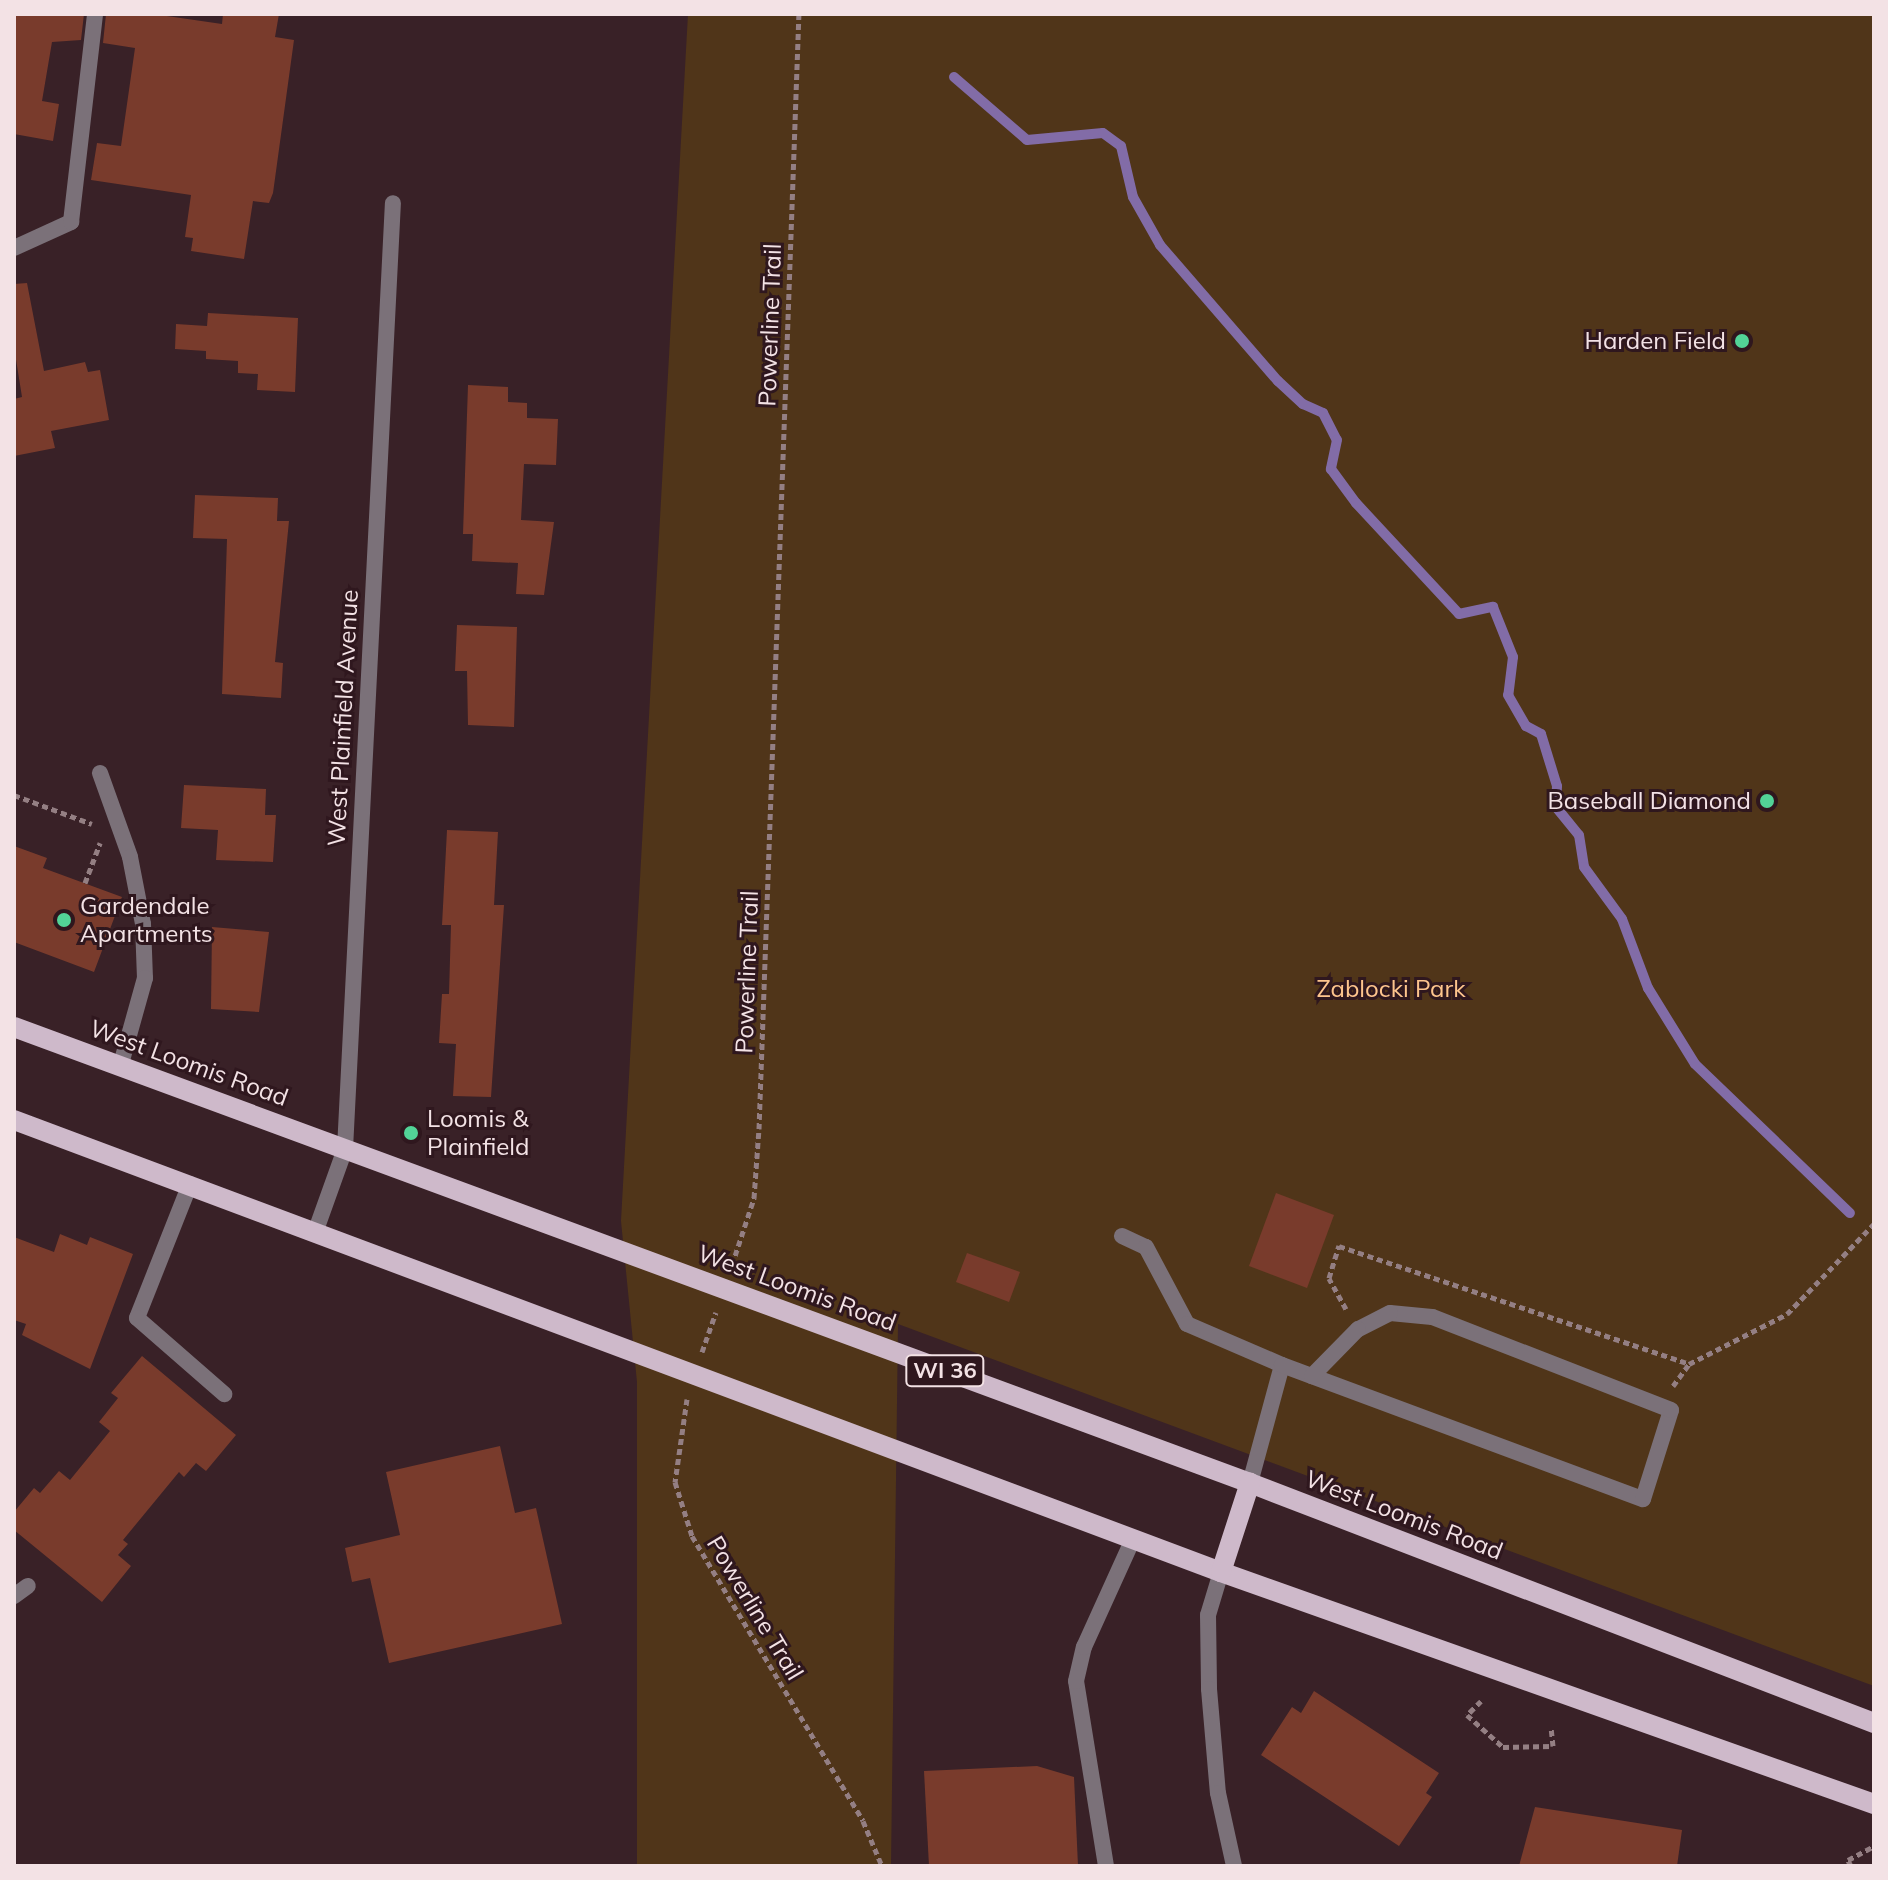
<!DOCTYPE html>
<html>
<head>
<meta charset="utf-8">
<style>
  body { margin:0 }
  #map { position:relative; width:1888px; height:1880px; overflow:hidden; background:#392127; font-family:Mulish,sans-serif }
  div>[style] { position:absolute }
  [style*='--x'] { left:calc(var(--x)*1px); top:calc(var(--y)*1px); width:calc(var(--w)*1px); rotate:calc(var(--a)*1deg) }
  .green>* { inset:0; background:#503519 }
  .stream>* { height:10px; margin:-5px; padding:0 5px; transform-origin:5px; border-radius:5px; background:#826ca7 }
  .building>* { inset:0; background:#793b2c }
  .path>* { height:5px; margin-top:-2.5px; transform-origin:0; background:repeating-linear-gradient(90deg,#947f83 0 6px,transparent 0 10px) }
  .lane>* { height:16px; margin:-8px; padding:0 8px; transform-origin:8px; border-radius:8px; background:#7b7179 }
  .street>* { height:16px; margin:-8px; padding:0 8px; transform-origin:8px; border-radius:8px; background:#7b7179 }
  .primary>* { height:20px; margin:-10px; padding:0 10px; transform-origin:10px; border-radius:10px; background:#ceb9ca }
  .dots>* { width:22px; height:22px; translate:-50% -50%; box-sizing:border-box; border:4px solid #2f171e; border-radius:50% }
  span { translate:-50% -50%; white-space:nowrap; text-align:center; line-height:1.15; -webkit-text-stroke:6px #2f171e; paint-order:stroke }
  .shield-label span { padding:2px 6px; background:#2f171e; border:2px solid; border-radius:6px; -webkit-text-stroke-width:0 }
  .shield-label { font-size:22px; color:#f3e2e5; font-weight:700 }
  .street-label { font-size:24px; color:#f3e2e5 }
  .poi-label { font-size:24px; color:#f3e2e5 }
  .right { translate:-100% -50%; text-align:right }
  .left { translate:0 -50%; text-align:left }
  .park-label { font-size:24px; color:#fec58d }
  .frame { position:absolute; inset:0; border:16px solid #f3e2e5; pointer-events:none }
</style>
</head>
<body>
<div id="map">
  <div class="green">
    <i style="clip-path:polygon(688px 14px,1874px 14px,1874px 1686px,898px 1324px,891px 1866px,637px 1866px,637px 1382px,621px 1221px)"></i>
  </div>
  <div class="stream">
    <i style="--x:954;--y:77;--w:96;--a:40.8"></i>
    <i style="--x:1027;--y:140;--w:76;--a:-5.3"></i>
    <i style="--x:1103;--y:133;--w:22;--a:36"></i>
    <i style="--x:1121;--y:146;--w:52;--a:76.8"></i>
    <i style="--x:1133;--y:197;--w:55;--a:60.6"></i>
    <i style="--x:1160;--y:245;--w:180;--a:49.1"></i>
    <i style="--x:1278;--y:381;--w:34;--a:43"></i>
    <i style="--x:1303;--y:404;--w:22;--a:24"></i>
    <i style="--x:1323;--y:413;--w:30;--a:63"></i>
    <i style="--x:1337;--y:440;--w:30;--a:102"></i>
    <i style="--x:1331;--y:469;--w:42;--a:53.7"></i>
    <i style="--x:1356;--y:503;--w:151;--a:47.1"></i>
    <i style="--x:1459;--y:614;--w:35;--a:-12"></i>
    <i style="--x:1493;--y:607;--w:54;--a:68.2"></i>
    <i style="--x:1513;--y:657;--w:38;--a:97"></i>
    <i style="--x:1508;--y:695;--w:36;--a:60"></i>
    <i style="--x:1526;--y:726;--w:17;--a:28"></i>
    <i style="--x:1541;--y:734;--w:54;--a:72.9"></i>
    <i style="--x:1557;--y:786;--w:21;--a:93"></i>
    <i style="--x:1556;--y:807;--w:36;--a:51"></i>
    <i style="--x:1579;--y:835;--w:32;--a:81"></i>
    <i style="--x:1584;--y:867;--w:64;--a:53.8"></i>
    <i style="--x:1622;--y:919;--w:74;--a:69.4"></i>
    <i style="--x:1648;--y:988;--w:89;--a:58.3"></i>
    <i style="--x:1695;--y:1064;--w:215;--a:43.9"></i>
  </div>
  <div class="building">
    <i style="clip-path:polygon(14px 14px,84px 14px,81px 40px,52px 42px,42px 101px,59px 104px,53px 141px,14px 134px)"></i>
    <i style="clip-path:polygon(106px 14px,153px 14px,222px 24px,223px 14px,279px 14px,275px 37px,294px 40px,273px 193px,269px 203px,253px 201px,244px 259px,191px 251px,193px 238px,185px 237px,191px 195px,91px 180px,97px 143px,121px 146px,135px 48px,103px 43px)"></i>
    <i style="clip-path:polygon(27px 283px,44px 371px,85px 362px,88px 372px,100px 370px,109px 420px,51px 431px,55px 448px,14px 456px,14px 399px,22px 397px,14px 347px,14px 284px)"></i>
    <i style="clip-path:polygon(208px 313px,298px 318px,295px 392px,257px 390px,258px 374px,238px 373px,238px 361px,206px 359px,206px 351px,175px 349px,176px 324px,207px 326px)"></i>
    <i style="clip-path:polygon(468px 385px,508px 387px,508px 402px,527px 403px,527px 418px,558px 419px,556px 465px,524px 464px,521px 520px,554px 522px,544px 595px,516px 594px,518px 563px,472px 561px,473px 534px,463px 534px)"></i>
    <i style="clip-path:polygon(195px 495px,278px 498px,277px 521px,289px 521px,275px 662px,283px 663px,281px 698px,222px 694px,227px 539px,193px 538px)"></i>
    <i style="clip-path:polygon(457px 625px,517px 627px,514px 727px,468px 725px,467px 671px,455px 671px)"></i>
    <i style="clip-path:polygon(184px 785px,266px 789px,265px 815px,276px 815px,273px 862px,216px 860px,218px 830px,181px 828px)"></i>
    <i style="clip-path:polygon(447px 830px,498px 832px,494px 905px,504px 905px,491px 1097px,453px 1096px,456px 1044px,439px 1043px,442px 994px,449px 994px,451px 925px,442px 925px)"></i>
    <i style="clip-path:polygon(14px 846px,47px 858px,43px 868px,122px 897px,94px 972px,14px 942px)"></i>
    <i style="clip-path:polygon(212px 927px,269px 932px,259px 1012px,211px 1009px)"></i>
    <i style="clip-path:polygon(1276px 1193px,1334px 1215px,1307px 1288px,1249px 1266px)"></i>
    <i style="clip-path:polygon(60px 1234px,87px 1245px,90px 1237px,133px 1254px,90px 1369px,22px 1335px,26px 1324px,14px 1320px,14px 1237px,54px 1252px)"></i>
    <i style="clip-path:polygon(967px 1253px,1020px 1272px,1009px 1302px,956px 1282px)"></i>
    <i style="clip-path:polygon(142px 1356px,236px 1435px,206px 1471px,196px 1463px,184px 1477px,179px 1472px,123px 1540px,128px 1544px,118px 1555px,131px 1566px,102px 1602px,14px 1530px,14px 1512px,34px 1488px,40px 1493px,59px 1471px,70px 1480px,110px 1431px,99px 1422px,118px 1398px,111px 1393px)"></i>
    <i style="clip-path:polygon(500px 1446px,515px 1513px,536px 1508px,562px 1624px,389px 1663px,370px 1578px,352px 1582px,345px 1548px,400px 1535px,386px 1472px)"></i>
    <i style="clip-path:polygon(1314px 1691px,1439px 1773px,1426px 1793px,1432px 1797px,1399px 1846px,1261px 1755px,1292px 1707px,1301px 1713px)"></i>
    <i style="clip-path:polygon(1037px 1766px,1074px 1777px,1078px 1866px,929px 1866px,924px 1771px)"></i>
    <i style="clip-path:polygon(1535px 1807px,1682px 1830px,1677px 1866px,1519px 1866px)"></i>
  </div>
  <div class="path">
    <i style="--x:14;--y:795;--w:83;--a:20.4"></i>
    <i style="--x:85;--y:883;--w:43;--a:-69.4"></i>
    <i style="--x:732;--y:1265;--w:71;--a:-71.8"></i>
    <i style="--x:754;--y:1198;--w:69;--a:-85.9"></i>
    <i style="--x:759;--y:1129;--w:1116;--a:-87.95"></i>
    <i style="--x:1346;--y:1309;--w:35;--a:-119"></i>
    <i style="--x:1329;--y:1278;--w:34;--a:-73"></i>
    <i style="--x:1339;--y:1246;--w:369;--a:18.6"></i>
    <i style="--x:702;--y:1352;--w:42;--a:-70.7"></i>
    <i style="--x:1673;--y:1386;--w:27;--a:-54"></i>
    <i style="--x:1689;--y:1364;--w:110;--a:-27"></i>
    <i style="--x:1787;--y:1314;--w:125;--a:-46"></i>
    <i style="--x:687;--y:1399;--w:84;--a:98.2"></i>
    <i style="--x:675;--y:1482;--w:57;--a:72.5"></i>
    <i style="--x:692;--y:1536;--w:332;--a:59"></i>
    <i style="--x:863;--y:1821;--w:49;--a:67.1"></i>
    <i style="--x:1481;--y:1701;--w:20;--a:135"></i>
    <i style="--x:1467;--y:1715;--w:48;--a:41.6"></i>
    <i style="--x:1503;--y:1747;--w:50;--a:-1.1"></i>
    <i style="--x:1553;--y:1746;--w:19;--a:-96"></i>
    <i style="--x:1851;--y:1866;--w:7;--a:-117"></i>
    <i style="--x:1848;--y:1860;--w:27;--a:-28"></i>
  </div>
  <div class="lane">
    <i style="--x:14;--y:248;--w:63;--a:-24.5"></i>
    <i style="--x:71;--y:222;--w:209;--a:-83.4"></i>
    <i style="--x:100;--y:773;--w:89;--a:70.3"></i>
    <i style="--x:130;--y:857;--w:68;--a:79"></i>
    <i style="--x:143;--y:924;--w:54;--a:87.9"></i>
    <i style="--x:145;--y:978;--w:89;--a:105.6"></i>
    <i style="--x:190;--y:1184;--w:144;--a:111.6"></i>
    <i style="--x:137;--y:1318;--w:116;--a:41.1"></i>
    <i style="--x:1122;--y:1236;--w:26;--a:25"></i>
    <i style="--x:1146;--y:1247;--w:87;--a:62"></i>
    <i style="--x:1187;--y:1324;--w:103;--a:23.3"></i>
    <i style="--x:1250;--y:1483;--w:122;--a:-74.8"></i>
    <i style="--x:1282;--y:1365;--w:385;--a:20.4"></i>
    <i style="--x:1643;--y:1499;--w:93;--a:-72.5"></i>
    <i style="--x:1671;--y:1410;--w:256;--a:-158.7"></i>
    <i style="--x:1432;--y:1317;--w:42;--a:-174.6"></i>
    <i style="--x:1390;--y:1313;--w:36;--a:153"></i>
    <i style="--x:1358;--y:1329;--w:66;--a:134.4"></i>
    <i style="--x:1221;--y:1572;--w:45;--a:106.8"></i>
    <i style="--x:1208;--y:1615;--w:74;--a:89.2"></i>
    <i style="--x:1209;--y:1689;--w:104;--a:85.1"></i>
    <i style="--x:1218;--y:1793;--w:75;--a:77.6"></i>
    <i style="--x:14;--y:1596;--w:17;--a:-36"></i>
    <i style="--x:1106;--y:1866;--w:187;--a:-99.2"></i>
    <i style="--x:1076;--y:1681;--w:35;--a:-77"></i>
    <i style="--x:1084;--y:1647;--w:119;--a:-65.6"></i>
  </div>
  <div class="street">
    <i style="--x:316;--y:1230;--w:86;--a:-70.3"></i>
    <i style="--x:345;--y:1149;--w:947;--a:-87.1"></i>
  </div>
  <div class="primary">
    <i style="--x:14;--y:1027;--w:1317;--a:20.25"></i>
    <i style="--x:1250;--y:1483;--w:669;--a:21.04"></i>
    <i style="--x:14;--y:1120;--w:1289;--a:20.53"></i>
    <i style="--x:1221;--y:1572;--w:693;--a:19.56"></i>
    <i style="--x:1221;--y:1572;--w:94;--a:-72"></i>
  </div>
  <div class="dots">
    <i style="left:1742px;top:341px;background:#52d397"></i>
    <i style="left:1767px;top:801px;background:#52d397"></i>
    <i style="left:64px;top:920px;background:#52d397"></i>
    <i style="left:411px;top:1133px;background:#52d397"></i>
  </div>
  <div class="shield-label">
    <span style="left:945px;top:1371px">WI 36</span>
  </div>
  <div class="street-label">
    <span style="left:770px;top:325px;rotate:-88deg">Powerline Trail</span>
    <span style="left:343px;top:718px;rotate:-87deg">West Plainfield Avenue</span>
    <span style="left:747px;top:972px;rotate:-88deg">Powerline Trail</span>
    <span style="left:189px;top:1063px;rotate:20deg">West Loomis Road</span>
    <span style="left:797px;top:1288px;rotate:20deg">West Loomis Road</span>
    <span style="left:1404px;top:1515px;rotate:21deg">West Loomis Road</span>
    <span style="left:755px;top:1608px;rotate:59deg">Powerline Trail</span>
  </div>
  <div class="poi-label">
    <span class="right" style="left:1726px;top:341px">Harden Field</span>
    <span class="right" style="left:1751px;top:801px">Baseball Diamond</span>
    <span class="left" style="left:80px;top:920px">Gardendale<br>Apartments</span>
    <span class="left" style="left:427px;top:1133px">Loomis &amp;<br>Plainfield</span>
  </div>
  <div class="park-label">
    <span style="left:1391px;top:989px">Zablocki Park</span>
  </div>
  <div class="frame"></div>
</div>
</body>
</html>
